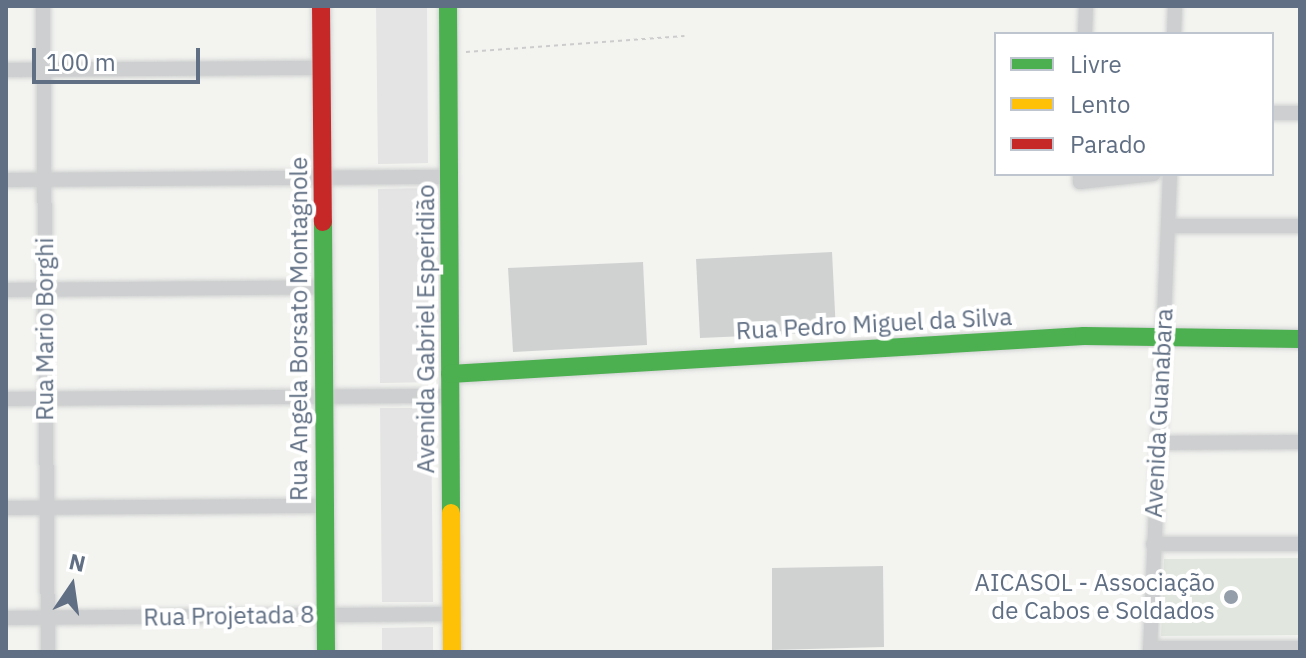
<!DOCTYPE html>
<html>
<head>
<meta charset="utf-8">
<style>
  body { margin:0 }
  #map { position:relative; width:1306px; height:658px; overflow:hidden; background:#f3f4f0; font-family:"IBM Plex Sans",sans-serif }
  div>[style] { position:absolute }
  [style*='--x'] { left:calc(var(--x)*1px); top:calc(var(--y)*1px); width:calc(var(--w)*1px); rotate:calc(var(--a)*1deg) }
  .built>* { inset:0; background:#e3e4e3 }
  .green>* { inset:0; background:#e1e7de }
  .building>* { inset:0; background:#d0d2d2 }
  .path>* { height:2px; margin-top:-1px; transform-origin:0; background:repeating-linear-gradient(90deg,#ccc 0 4px,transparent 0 8px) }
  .roads { filter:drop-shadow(0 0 2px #cfd1d1) drop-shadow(0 0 2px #cfd1d1) }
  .street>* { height:14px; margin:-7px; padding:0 7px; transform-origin:7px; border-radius:7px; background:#cecfd0 }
  .fast>* { height:18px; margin:-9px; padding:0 9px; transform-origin:9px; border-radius:9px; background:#4caf50 }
  .slow>* { height:18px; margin:-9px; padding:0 9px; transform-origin:9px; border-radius:9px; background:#ffc107 }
  .jam>* { height:18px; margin:-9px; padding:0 9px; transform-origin:9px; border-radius:9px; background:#c62828 }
  .dots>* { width:22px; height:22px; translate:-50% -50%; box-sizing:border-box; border:4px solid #fff; border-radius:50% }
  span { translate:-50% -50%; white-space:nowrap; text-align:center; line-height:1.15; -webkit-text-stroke:8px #fff; paint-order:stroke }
  .street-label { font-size:24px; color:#606f84 }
  .poi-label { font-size:24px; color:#606f84 }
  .right { translate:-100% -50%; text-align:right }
  .frame { position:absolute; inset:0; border:8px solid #606f84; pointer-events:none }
  .legend { position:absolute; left:994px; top:32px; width:280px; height:144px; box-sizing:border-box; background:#fff; border:2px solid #bfc5ce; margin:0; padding:10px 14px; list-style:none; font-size:24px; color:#606f84 }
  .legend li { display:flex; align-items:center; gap:16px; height:40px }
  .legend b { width:40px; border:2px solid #bfc5ce }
  .north { position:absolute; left:32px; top:546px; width:80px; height:80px; -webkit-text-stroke:6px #fff; paint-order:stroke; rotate:13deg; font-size:22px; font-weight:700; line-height:32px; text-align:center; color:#606f84 }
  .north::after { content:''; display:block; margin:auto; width:28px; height:36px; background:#606f84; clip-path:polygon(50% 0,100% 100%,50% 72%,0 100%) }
  .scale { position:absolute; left:32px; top:48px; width:168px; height:36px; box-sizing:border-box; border:4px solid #606f84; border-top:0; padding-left:10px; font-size:24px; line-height:28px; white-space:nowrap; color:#606f84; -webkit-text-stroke:6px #fff; paint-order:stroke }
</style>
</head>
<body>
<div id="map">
  <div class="built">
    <i style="clip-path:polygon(376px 6px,427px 6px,428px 163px,378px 164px)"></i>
    <i style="clip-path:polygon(429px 188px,430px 382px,380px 383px,378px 189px)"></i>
    <i style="clip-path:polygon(380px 408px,431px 408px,433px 602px,382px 602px)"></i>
    <i style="clip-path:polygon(433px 627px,433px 652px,382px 652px,382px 628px)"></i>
  </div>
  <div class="green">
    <i style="clip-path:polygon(1300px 558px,1300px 635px,1161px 636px,1164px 559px)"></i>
  </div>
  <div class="building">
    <i style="clip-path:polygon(832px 252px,836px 332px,700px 338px,696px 259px)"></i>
    <i style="clip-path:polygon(643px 262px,647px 345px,513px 352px,508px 268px)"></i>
    <i style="clip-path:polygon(883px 566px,884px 647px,772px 650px,772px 568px)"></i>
  </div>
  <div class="path">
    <i style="--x:466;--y:52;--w:219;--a:-4.2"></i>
  </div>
  <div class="roads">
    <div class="street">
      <i style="--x:43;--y:6;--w:646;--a:89.56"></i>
      <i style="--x:1085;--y:34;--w:28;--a:-88"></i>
      <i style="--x:1174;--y:34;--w:28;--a:-88"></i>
      <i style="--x:6;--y:70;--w:315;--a:-0.4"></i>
      <i style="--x:1272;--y:113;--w:28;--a:0"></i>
      <i style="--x:1080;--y:174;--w:8;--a:90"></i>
      <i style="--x:1080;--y:182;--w:74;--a:-6.2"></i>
      <i style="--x:6;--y:180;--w:443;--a:-0.4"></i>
      <i style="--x:1169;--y:226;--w:131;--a:0"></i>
      <i style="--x:6;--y:290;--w:317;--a:-0.5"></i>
      <i style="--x:6;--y:399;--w:444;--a:-0.4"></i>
      <i style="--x:1158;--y:443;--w:142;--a:-0.4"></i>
      <i style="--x:6;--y:508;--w:318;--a:-0.4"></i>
      <i style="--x:1153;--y:544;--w:147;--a:0"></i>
      <i style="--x:6;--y:618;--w:446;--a:-0.5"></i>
      <i style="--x:1150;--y:648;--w:150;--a:0"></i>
      <i style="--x:1150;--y:652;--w:478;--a:-87.6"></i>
    </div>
    <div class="fast">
      <i style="--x:448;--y:6;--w:507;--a:89.66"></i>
      <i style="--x:323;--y:222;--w:430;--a:89.6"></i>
      <i style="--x:450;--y:374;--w:635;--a:-3.43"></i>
      <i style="--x:1084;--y:336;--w:216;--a:0.8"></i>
    </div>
    <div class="slow">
      <i style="--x:451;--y:513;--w:139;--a:89.6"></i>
    </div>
    <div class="jam">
      <i style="--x:321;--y:6;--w:216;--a:89.5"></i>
    </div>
  </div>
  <div class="dots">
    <i style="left:1231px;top:597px;background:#939eaa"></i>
  </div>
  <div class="street-label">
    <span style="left:874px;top:324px;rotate:-3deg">Rua Pedro Miguel da Silva</span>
    <span style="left:45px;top:329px;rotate:-90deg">Rua Mario Borghi</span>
    <span style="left:299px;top:329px;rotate:-90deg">Rua Angela Borsato Montagnole</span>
    <span style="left:426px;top:329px;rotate:-90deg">Avenida Gabriel Esperidião</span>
    <span style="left:1159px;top:413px;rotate:-87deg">Avenida Guanabara</span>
    <span style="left:229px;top:616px;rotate:-1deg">Rua Projetada 8</span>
  </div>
  <div class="poi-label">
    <span class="right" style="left:1215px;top:597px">AICASOL - Associação<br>de Cabos e Soldados</span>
  </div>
  <div class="frame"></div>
  <ul class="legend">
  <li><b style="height:10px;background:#4caf50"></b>Livre</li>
  <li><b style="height:10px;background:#ffc107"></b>Lento</li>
  <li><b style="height:10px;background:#c62828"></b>Parado</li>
  </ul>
  <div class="north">N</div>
  <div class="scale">100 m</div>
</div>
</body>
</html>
